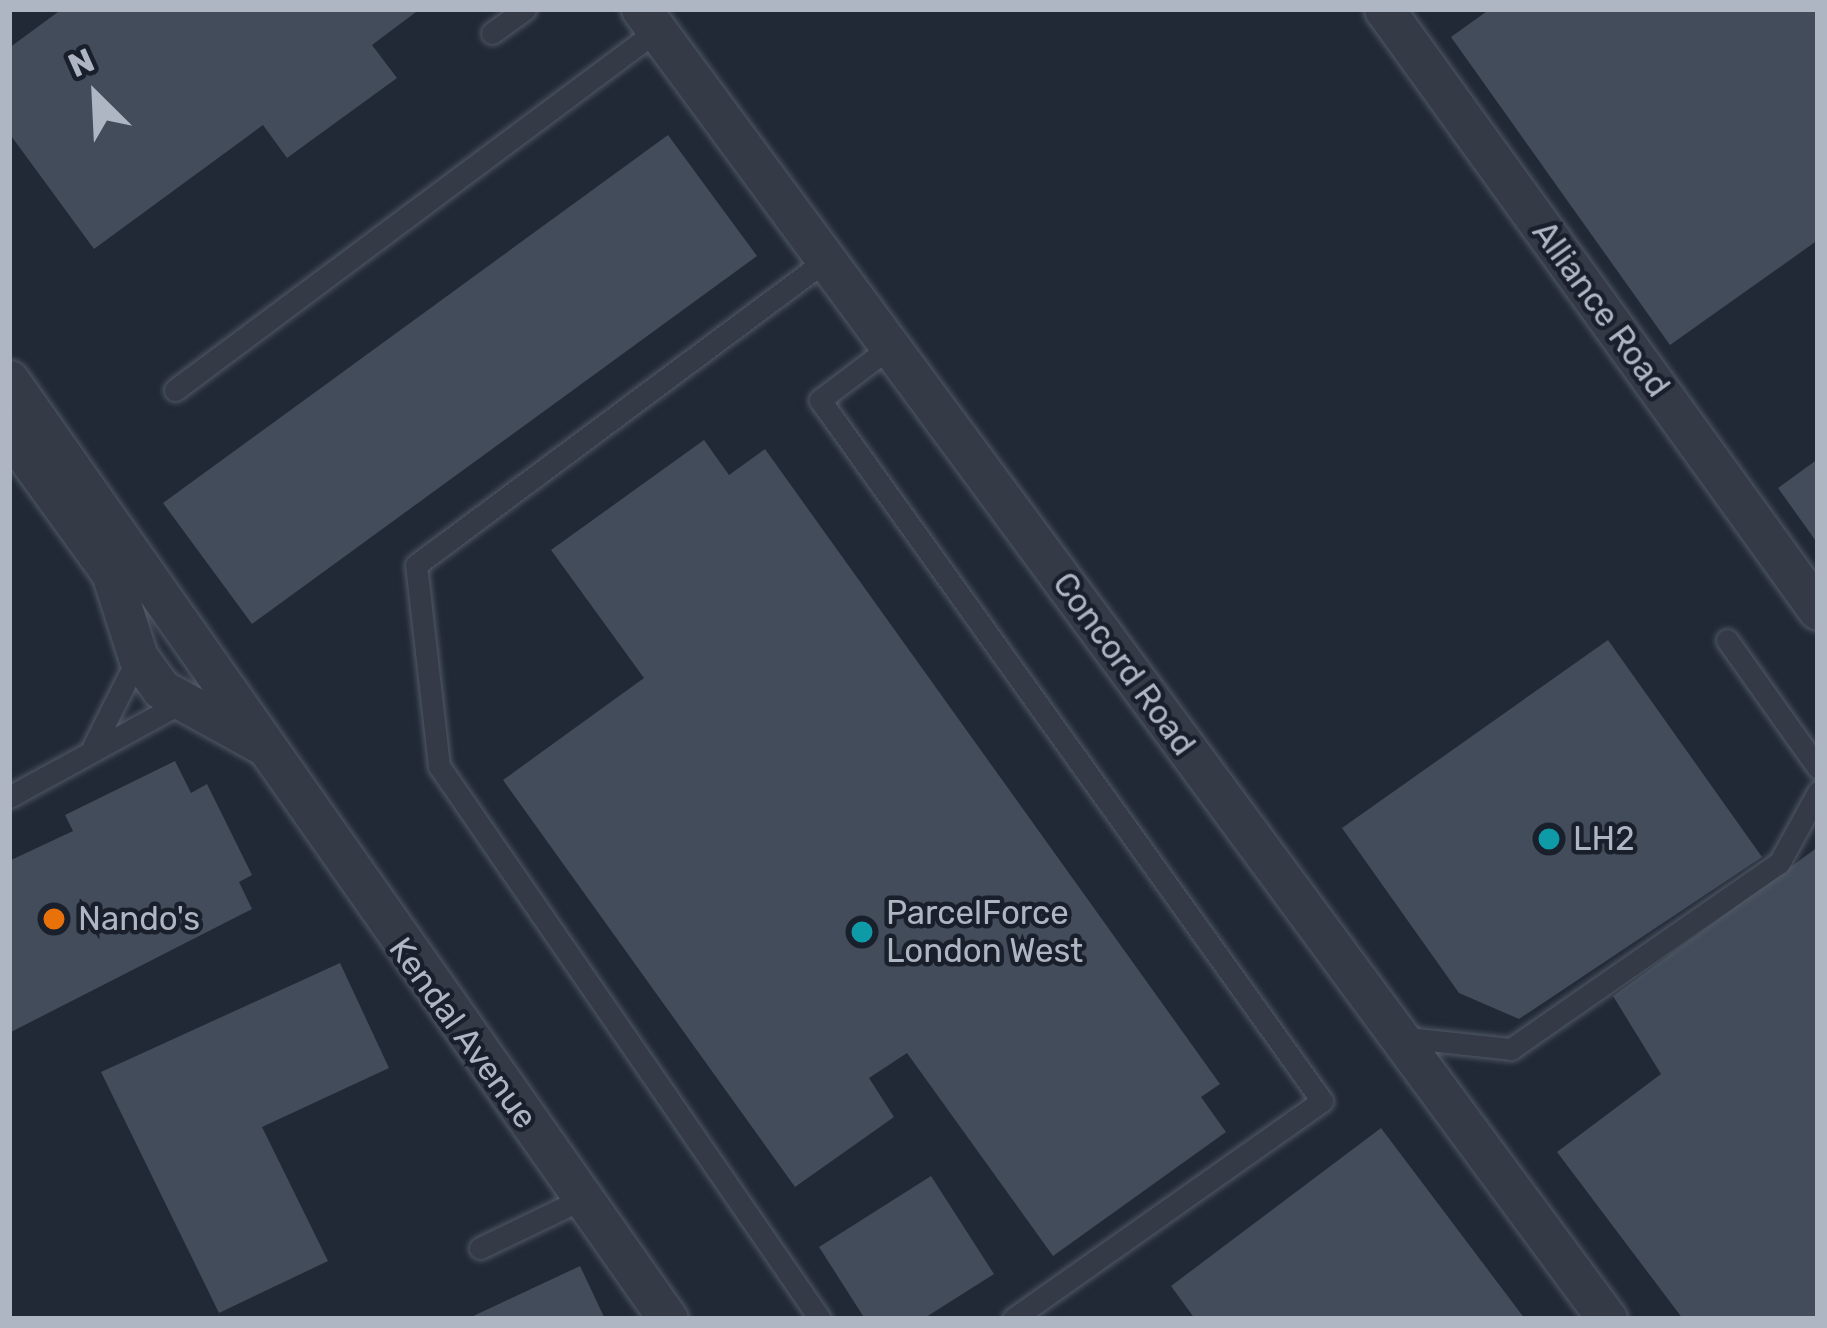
<!DOCTYPE html>
<html>
<head>
<meta charset="utf-8">
<style>
  body { margin:0 }
  #map { position:relative; width:1827px; height:1328px; overflow:hidden; background:#212936; font-family:Rubik,sans-serif }
  div>[style] { position:absolute }
  [style*='--x'] { left:calc(var(--x)*1px); top:calc(var(--y)*1px); width:calc(var(--w)*1px); rotate:calc(var(--a)*1deg) }
  .building>* { inset:0; background:#424c5b }
  .roads { filter:drop-shadow(0 0 3px #515965) drop-shadow(0 0 3px #515965) }
  .lane>* { height:21px; margin:-10.5px; padding:0 10.5px; transform-origin:10.5px; border-radius:10.5px; background:#343b47 }
  .street>* { height:39px; margin:-19.5px; padding:0 19.5px; transform-origin:19.5px; border-radius:19.5px; background:#343b47 }
  .dots>* { width:33px; height:33px; translate:-50% -50%; box-sizing:border-box; border:6px solid #1a202b; border-radius:50% }
  span { translate:-50% -50%; white-space:nowrap; text-align:center; line-height:1.15; -webkit-text-stroke:9px #1a202b; paint-order:stroke }
  .street-label { font-size:33px; color:#aeb6c4 }
  .poi-label { font-size:33px; color:#aeb6c4 }
  .left { translate:0 -50%; text-align:left }
  .frame { position:absolute; inset:0; border:12px solid #aeb6c4; pointer-events:none }
  .north { position:absolute; left:36px; top:36px; width:120px; height:120px; -webkit-text-stroke:9px #1a202b; paint-order:stroke; rotate:336deg; font-size:33px; font-weight:700; line-height:48px; text-align:center; color:#aeb6c4 }
  .north::after { content:''; display:block; margin:auto; width:42px; height:54px; background:#aeb6c4; clip-path:polygon(50% 0,100% 100%,50% 72%,0 100%) }
</style>
</head>
<body>
<div id="map">
  <div class="building">
    <i style="clip-path:polygon(62px 9px,420px 9px,372px 45px,397px 78px,287px 158px,263px 125px,94px 249px,9px 133px,9px 48px)"></i>
    <i style="clip-path:polygon(1490px 9px,1818px 9px,1818px 240px,1670px 345px,1451px 37px)"></i>
    <i style="clip-path:polygon(668px 135px,757px 256px,252px 624px,163px 503px)"></i>
    <i style="clip-path:polygon(704px 440px,729px 475px,765px 449px,1220px 1084px,1201px 1097px,1226px 1132px,1053px 1256px,907px 1053px,869px 1078px,894px 1117px,795px 1187px,503px 780px,644px 678px,551px 550px)"></i>
    <i style="clip-path:polygon(1818px 459px,1818px 544px,1778px 488px)"></i>
    <i style="clip-path:polygon(1608px 640px,1762px 857px,1519px 1019px,1459px 993px,1342px 828px)"></i>
    <i style="clip-path:polygon(175px 761px,191px 793px,207px 784px,252px 875px,239px 882px,252px 909px,9px 1033px,9px 861px,73px 831px,65px 815px)"></i>
    <i style="clip-path:polygon(1818px 847px,1818px 1319px,1683px 1319px,1557px 1152px,1661px 1074px,1613px 996px)"></i>
    <i style="clip-path:polygon(340px 963px,389px 1068px,262px 1127px,328px 1261px,219px 1313px,101px 1072px)"></i>
    <i style="clip-path:polygon(1381px 1128px,1525px 1319px,1195px 1319px,1171px 1286px)"></i>
    <i style="clip-path:polygon(931px 1176px,994px 1274px,923px 1319px,865px 1319px,819px 1247px)"></i>
    <i style="clip-path:polygon(580px 1266px,605px 1319px,467px 1319px)"></i>
  </div>
  <div class="roads">
    <div class="lane">
      <i style="--x:492;--y:33;--w:41;--a:-36"></i>
      <i style="--x:890;--y:347;--w:88;--a:142.9"></i>
      <i style="--x:820;--y:400;--w:862;--a:54.39"></i>
      <i style="--x:1322;--y:1101;--w:378;--a:144.8"></i>
      <i style="--x:175;--y:390;--w:600;--a:-36.74"></i>
      <i style="--x:1727;--y:640;--w:157;--a:54.6"></i>
      <i style="--x:93;--y:747;--w:101;--a:-63.4"></i>
      <i style="--x:9;--y:797;--w:196;--a:-28.7"></i>
      <i style="--x:1399;--y:1037;--w:113;--a:6.1"></i>
      <i style="--x:1511;--y:1049;--w:326;--a:-34.8"></i>
      <i style="--x:1779;--y:863;--w:81;--a:-61.2"></i>
      <i style="--x:480;--y:1248;--w:113;--a:-25.7"></i>
      <i style="--x:820;--y:1319;--w:672;--a:-124.57"></i>
      <i style="--x:439;--y:766;--w:202;--a:-96.5"></i>
      <i style="--x:416;--y:565;--w:511;--a:-36.65"></i>
    </div>
    <div class="street">
      <i style="--x:641;--y:9;--w:1628;--a:53.59"></i>
      <i style="--x:1384;--y:9;--w:741;--a:54.17"></i>
      <i style="--x:9;--y:380;--w:1147;--a:54.94"></i>
      <i style="--x:9;--y:432;--w:174;--a:54.1"></i>
      <i style="--x:111;--y:573;--w:88;--a:72.2"></i>
      <i style="--x:138;--y:657;--w:39;--a:54"></i>
      <i style="--x:161;--y:689;--w:114;--a:28.8"></i>
    </div>
  </div>
  <div class="dots">
    <i style="left:1549px;top:839px;background:#0f9aa8"></i>
    <i style="left:54px;top:919px;background:#e8710a"></i>
    <i style="left:862px;top:932px;background:#0f9aa8"></i>
  </div>
  <div class="street-label">
    <span style="left:1601px;top:309px;rotate:54deg">Alliance Road</span>
    <span style="left:1124px;top:664px;rotate:54deg">Concord Road</span>
    <span style="left:463px;top:1033px;rotate:54deg">Kendal Avenue</span>
  </div>
  <div class="poi-label">
    <span class="left" style="left:1573px;top:839px">LH2</span>
    <span class="left" style="left:886px;top:932px">ParcelForce<br>London West</span>
    <span class="left" style="left:78px;top:919px">Nando's</span>
  </div>
  <div class="frame"></div>
  <div class="north">N</div>
</div>
</body>
</html>
